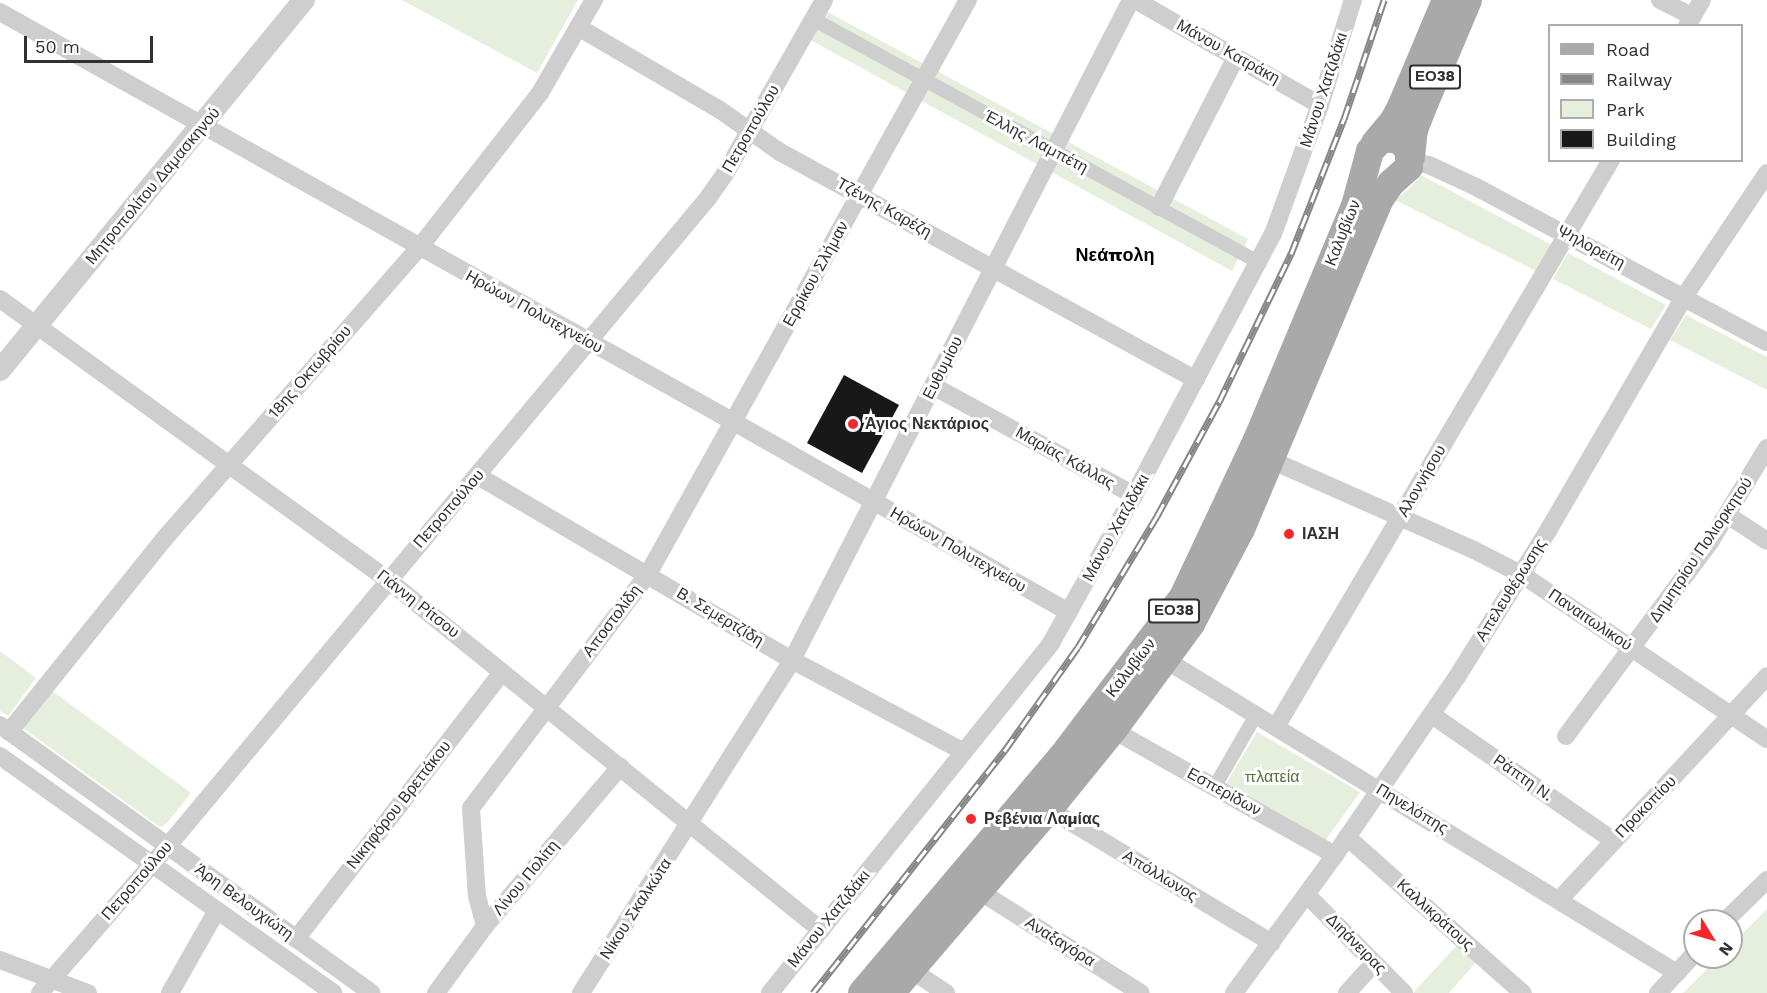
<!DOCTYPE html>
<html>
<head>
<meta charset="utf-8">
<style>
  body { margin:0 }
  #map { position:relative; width:1767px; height:993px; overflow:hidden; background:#fff; font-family:"Work Sans",sans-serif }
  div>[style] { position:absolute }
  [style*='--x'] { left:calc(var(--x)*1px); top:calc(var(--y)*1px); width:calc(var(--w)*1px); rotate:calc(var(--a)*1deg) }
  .green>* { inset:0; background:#e6efde }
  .building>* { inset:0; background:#181818 }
  .pedestrian>* { height:14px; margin:-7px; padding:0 7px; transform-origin:7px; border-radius:7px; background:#cecece }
  .minor>* { height:18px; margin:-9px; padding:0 9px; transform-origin:9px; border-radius:9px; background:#cecece }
  .tertiary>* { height:22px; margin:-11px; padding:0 11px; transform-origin:11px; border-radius:11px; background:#cecece }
  .primary>* { height:28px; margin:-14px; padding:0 14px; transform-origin:14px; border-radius:14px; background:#a9a9a9 }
  .rail>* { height:7px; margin-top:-3.5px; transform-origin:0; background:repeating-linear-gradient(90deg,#fff 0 14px,#868686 0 28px); box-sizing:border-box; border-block:2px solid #868686 }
  .dots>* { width:16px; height:16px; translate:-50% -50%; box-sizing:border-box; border:3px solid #fff; border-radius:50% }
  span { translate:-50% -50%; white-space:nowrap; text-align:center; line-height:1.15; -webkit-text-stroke:6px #fff; paint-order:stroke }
  .shield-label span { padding:2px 4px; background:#fff; border:2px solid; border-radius:4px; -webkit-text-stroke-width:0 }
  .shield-label { font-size:15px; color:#313131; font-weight:700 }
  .street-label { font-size:16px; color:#313131 }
  .poi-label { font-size:16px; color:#313131; font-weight:700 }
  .left { translate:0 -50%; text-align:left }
  .park-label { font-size:16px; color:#51713a }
  .neighbourhood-label { font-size:18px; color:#000; font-weight:700 }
  .legend { position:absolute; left:1548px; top:24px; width:195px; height:138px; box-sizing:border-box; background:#fff; border:2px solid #adadad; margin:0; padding:8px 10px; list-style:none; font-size:18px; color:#313131 }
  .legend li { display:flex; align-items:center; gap:12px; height:30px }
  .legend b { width:30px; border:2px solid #adadad }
  .north { position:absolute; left:1683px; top:909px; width:60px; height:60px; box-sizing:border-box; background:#fff; border:2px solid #adadad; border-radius:50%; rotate:127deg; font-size:16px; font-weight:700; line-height:24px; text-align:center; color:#313131 }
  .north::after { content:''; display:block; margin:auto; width:21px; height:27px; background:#f4272d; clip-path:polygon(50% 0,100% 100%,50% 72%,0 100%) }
  .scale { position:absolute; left:24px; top:36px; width:129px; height:27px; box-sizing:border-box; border:3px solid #313131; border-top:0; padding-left:8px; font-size:18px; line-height:21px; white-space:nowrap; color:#313131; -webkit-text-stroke:4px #fff; paint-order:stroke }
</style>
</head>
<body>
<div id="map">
  <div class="green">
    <i style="clip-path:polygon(402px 0,578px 0,537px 73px)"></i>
    <i style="clip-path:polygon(822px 9px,1248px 239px,1232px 271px,805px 37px)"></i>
    <i style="clip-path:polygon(1421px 175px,1552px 245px,1538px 272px,1395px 200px,1411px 187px)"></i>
    <i style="clip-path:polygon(1568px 253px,1666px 305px,1651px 329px,1553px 279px)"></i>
    <i style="clip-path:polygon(1686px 315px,1767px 357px,1767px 390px,1670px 340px)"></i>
    <i style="clip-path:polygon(0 651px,36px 678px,8px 716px,0 711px)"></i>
    <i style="clip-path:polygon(51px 690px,191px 793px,167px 823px,160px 827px,23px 728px)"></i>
    <i style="clip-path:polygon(1257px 732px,1360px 792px,1325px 841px,1224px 787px)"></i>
    <i style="clip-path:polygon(1767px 909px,1767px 993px,1683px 993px,1719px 957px,1731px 957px,1731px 945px)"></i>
    <i style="clip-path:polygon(1458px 944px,1477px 961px,1449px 993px,1413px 993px)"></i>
  </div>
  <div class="building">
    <i style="clip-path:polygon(844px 375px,899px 405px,862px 473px,807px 443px)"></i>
  </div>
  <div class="pedestrian">
    <i style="--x:813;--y:19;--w:509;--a:28.63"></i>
    <i style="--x:1215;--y:786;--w:82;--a:-60"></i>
  </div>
  <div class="minor">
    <i style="--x:1135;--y:0;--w:213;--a:29.6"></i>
    <i style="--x:1660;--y:0;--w:36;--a:27"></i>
    <i style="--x:0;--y:12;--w:841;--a:29.19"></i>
    <i style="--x:734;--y:422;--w:385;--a:29.6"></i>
    <i style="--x:1687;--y:26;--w:30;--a:-60"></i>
    <i style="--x:578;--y:27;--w:164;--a:30.3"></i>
    <i style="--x:720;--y:110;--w:73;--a:35"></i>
    <i style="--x:780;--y:152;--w:474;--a:28.7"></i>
    <i style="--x:1410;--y:161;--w:19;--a:12"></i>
    <i style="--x:1429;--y:165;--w:54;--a:25.1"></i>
    <i style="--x:1478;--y:188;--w:327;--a:28.1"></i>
    <i style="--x:1159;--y:207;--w:169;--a:-62.8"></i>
    <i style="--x:0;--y:299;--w:479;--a:35.9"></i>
    <i style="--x:388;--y:580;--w:557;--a:38.95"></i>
    <i style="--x:933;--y:386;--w:229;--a:28.5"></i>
    <i style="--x:1271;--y:460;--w:222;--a:23.9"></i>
    <i style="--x:1474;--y:550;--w:53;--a:27.1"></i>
    <i style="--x:1521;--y:574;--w:296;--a:33.9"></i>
    <i style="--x:478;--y:476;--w:364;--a:30.4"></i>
    <i style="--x:792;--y:660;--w:195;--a:28.1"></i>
    <i style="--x:1729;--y:516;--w:45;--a:33.3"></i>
    <i style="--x:1156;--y:654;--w:611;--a:31.48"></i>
    <i style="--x:1432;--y:715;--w:221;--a:34.7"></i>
    <i style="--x:0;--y:725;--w:458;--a:35.8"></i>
    <i style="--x:1276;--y:727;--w:659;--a:-59.42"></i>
    <i style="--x:1113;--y:730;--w:255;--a:29.4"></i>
    <i style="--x:9;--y:732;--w:248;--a:-51.2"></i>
    <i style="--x:164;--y:539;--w:387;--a:-48.8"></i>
    <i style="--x:419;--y:248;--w:197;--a:-52"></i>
    <i style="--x:540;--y:93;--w:108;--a:-59.9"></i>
    <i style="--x:1566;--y:736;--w:242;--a:-53.4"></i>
    <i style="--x:1710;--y:542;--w:110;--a:-58.8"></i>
    <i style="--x:0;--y:756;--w:409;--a:35.4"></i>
    <i style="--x:1049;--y:809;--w:260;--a:31"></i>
    <i style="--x:1347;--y:837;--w:235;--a:41.6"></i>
    <i style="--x:979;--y:891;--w:191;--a:32.2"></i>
    <i style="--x:1307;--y:895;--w:138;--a:45.3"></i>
    <i style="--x:1560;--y:899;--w:304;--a:-47.1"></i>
    <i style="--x:1725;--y:921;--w:59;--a:-44.3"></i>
    <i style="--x:485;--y:926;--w:30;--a:-105"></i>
    <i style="--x:477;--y:897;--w:89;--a:-93.9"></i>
    <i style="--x:471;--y:808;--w:293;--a:-52.9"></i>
    <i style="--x:648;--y:574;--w:657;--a:-60.86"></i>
    <i style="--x:296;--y:939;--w:337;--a:-52.3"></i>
    <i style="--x:0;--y:960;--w:94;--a:20.6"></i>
    <i style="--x:911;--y:970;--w:42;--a:33.3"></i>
    <i style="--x:40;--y:993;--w:194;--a:-49"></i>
    <i style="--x:167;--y:847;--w:845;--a:-50.19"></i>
    <i style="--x:708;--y:198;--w:32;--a:-55"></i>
    <i style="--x:726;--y:172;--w:198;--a:-60.3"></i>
    <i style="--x:170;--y:993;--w:95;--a:-60.5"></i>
    <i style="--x:436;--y:993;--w:83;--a:-53.8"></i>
    <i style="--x:485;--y:926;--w:209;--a:-49.7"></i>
    <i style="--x:581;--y:993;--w:394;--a:-57.6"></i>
    <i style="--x:792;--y:660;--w:742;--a:-62.81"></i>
    <i style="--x:770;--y:993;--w:449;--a:-51.2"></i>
    <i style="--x:1051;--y:643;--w:170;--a:-60.7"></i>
    <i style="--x:1134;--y:495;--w:296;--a:-62"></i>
    <i style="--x:1273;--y:234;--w:137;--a:-70"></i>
    <i style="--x:1320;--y:105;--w:110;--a:-72.6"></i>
    <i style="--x:1234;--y:993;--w:171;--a:-53.8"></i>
    <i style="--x:1335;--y:855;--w:216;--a:-55.6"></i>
    <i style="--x:1457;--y:677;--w:174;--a:-58.1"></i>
    <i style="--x:1549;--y:529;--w:268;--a:-59.8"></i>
    <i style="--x:1684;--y:297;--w:149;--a:-56.2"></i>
    <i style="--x:1347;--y:993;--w:40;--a:-48"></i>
    <i style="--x:1658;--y:993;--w:54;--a:-47.2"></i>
  </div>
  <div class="tertiary">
    <i style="--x:0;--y:370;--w:479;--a:-50.6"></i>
  </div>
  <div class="primary">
    <i style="--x:1375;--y:143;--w:30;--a:-50"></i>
    <i style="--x:1394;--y:120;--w:15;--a:-62"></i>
    <i style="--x:1401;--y:107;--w:116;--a:-67.2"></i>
    <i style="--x:1411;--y:157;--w:27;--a:-84"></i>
    <i style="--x:1414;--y:130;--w:22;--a:-69"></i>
    <i style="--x:1422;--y:109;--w:118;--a:-67.1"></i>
    <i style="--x:862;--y:993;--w:318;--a:-49.8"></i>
    <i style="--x:1067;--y:750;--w:192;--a:-52.8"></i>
    <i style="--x:1183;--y:597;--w:174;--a:-64.8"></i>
    <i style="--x:1257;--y:440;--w:254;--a:-67.3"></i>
    <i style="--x:1355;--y:206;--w:57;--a:-74.7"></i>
    <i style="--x:1370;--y:151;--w:18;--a:-47"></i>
    <i style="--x:1382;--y:138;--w:18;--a:6"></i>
    <i style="--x:1400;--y:140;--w:14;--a:51"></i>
    <i style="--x:1409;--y:151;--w:16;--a:90"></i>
    <i style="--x:1409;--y:167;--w:24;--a:138"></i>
    <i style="--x:1391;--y:183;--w:22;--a:124"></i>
    <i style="--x:1379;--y:201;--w:356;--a:112.8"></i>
    <i style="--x:1241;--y:529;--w:107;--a:117.8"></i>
    <i style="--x:1191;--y:624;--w:132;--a:126.3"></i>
    <i style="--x:1113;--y:730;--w:102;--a:129"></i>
    <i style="--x:1049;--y:809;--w:243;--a:130.7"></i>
  </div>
  <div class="rail">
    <i style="--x:813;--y:993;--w:310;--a:-51.7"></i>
    <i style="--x:1005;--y:750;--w:126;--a:-54.7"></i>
    <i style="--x:1078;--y:647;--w:153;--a:-58.9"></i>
    <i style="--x:1157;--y:516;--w:130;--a:-61.5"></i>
    <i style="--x:1219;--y:402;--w:165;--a:-64.1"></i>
    <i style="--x:1291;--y:254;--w:145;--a:-68.6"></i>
    <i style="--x:1344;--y:119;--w:126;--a:-71.4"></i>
  </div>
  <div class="dots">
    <i style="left:853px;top:424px;background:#f4272d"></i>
    <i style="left:1289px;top:534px;background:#f4272d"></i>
    <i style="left:971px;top:819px;background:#f4272d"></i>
  </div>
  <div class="shield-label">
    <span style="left:1435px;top:77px">ΕΟ38</span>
    <span style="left:1174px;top:611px">ΕΟ38</span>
  </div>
  <div class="street-label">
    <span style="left:1228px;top:52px;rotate:29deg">Μάνου Κατράκη</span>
    <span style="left:1324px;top:90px;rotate:-72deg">Μάνου Χατζιδάκι</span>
    <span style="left:751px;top:129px;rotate:-60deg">Πετροπούλου</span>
    <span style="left:1036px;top:142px;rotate:28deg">Έλλης Λαμπέτη</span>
    <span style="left:153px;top:186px;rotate:-50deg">Μητροπολίτου Δαμασκηνού</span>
    <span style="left:884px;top:208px;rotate:29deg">Τζένης Καρέζη</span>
    <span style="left:1343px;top:233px;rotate:-68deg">Καλυβίων</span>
    <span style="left:1591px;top:247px;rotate:28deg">Ψηλορείτη</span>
    <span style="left:816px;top:274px;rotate:-61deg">Ερρίκου Σλήμαν</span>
    <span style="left:534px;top:312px;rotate:29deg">Ηρώων Πολυτεχνείου</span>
    <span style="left:943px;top:368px;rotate:-63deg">Ευθυμίου</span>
    <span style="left:310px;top:372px;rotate:-49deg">18ης Οκτωβρίου</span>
    <span style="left:1065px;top:458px;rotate:29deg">Μαρίας Κάλλας</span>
    <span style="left:1422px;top:481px;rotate:-60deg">Αλοννήσου</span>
    <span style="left:449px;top:509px;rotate:-49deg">Πετροπούλου</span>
    <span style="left:1116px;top:528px;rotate:-61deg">Μάνου Χατζιδάκι</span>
    <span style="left:958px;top:550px;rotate:30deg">Ηρώων Πολυτεχνείου</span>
    <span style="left:1701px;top:550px;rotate:-56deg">Δημητρίου Πολιορκητού</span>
    <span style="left:1511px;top:590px;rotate:-58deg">Απελευθέρωσης</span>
    <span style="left:418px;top:604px;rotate:38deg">Γιάννη Ρίτσου</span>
    <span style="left:720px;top:617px;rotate:31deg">Β. Σεμερτζίδη</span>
    <span style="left:1590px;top:620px;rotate:34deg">Παναιτωλικού</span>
    <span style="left:612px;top:621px;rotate:-53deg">Αποστολίδη</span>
    <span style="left:1131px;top:668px;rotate:-52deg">Καλυβίων</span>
    <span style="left:1523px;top:778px;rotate:35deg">Ράπτη Ν.</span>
    <span style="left:1224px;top:792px;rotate:29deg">Εσπερίδων</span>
    <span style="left:399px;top:805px;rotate:-52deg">Νικηφόρου Βρεττάκου</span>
    <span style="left:1646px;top:807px;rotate:-46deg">Προκοπίου</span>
    <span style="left:1412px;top:809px;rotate:31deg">Πηνελόπης</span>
    <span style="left:1160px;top:876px;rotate:31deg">Απόλλωνος</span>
    <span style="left:526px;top:878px;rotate:-50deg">Λίνου Πολίτη</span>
    <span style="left:137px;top:881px;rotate:-49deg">Πετροπούλου</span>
    <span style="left:244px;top:902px;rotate:36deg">Άρη Βελουχιώτη</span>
    <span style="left:636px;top:909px;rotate:-57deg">Νίκου Σκαλκώτα</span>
    <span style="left:1435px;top:915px;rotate:42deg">Καλλικράτους</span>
    <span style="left:829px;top:919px;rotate:-51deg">Μάνου Χατζιδάκι</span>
    <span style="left:1060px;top:942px;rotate:32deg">Αναξαγόρα</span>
    <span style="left:1356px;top:944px;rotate:45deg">Διηάνειρας</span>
  </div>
  <div class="poi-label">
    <span class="left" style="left:865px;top:424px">Άγιος Νεκτάριος</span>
    <span class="left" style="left:1302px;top:534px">ΙΑΣΗ</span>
    <span class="left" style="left:984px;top:819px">Ρεβένια Λαμίας</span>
  </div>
  <div class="park-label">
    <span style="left:1272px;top:777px">πλατεία</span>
  </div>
  <div class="neighbourhood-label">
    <span style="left:1115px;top:255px">Νεάπολη</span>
  </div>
  <ul class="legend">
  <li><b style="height:8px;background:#a9a9a9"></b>Road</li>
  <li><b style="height:8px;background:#868686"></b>Railway</li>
  <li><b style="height:16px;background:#e6efde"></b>Park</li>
  <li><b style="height:16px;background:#181818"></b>Building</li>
  </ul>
  <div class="north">N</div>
  <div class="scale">50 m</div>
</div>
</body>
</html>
